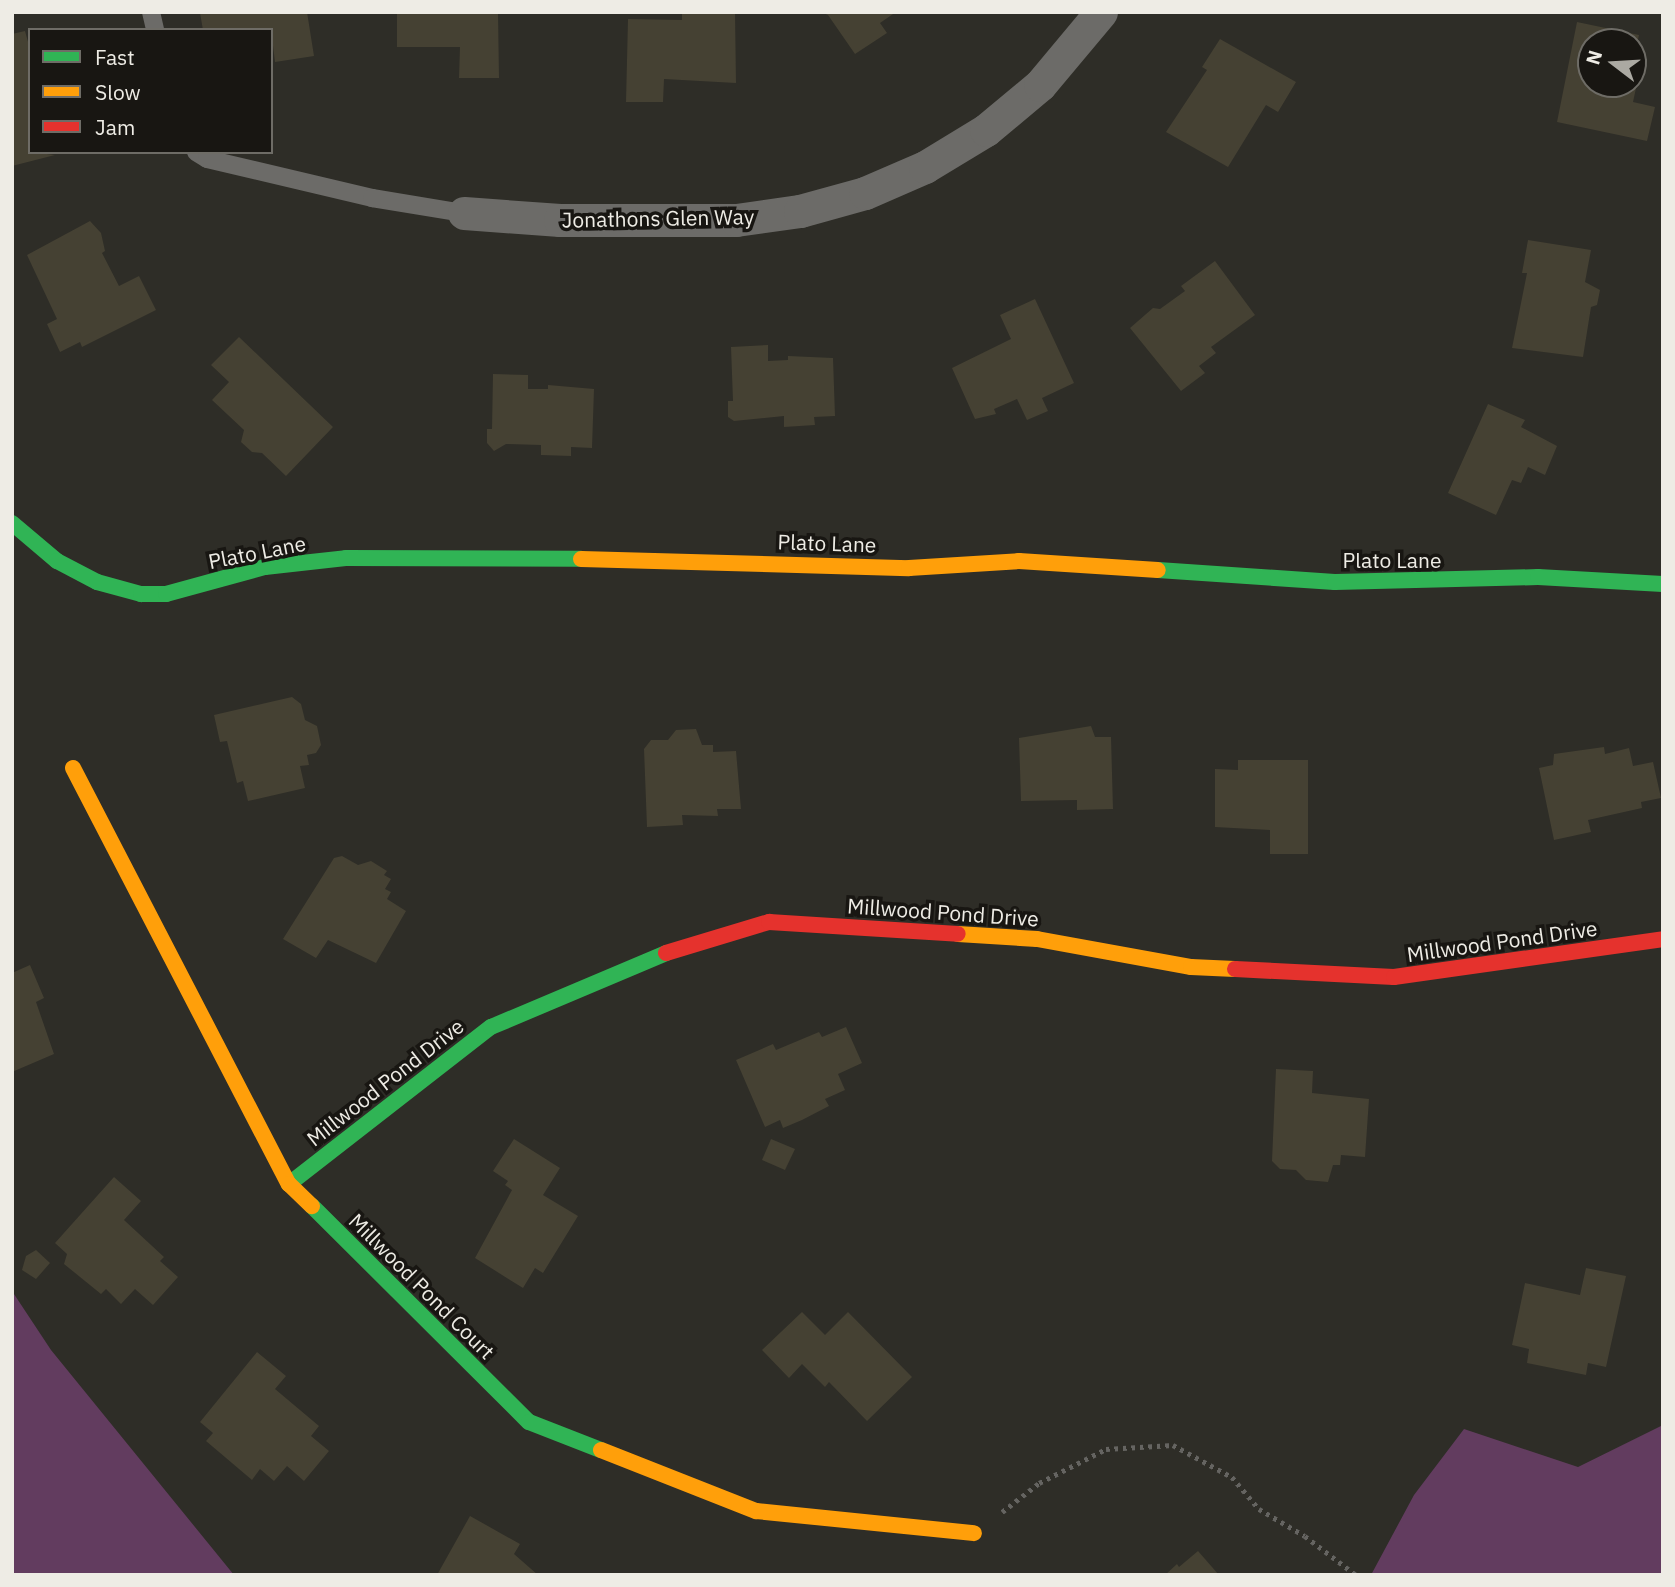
<!DOCTYPE html>
<html>
<head>
<meta charset="utf-8">
<style>
  body { margin:0 }
  #map { position:relative; width:1675px; height:1587px; overflow:hidden; background:#2e2d27; font-family:"IBM Plex Sans",sans-serif }
  div>[style] { position:absolute }
  [style*='--x'] { left:calc(var(--x)*1px); top:calc(var(--y)*1px); width:calc(var(--w)*1px); rotate:calc(var(--a)*1deg) }
  .green>* { inset:0; background:#623c5f }
  .building>* { inset:0; background:#454133 }
  .path>* { height:4.5px; margin-top:-2.25px; transform-origin:0; background:repeating-linear-gradient(90deg,#656461 0 3.5px,transparent 0 8.5px) }
  .lane>* { height:18px; margin:-9px; padding:0 9px; transform-origin:9px; border-radius:9px; background:#6c6b68 }
  .street>* { height:33px; margin:-16.5px; padding:0 16.5px; transform-origin:16.5px; border-radius:16.5px; background:#6c6b68 }
  .fast>* { height:16px; margin:-8px; padding:0 8px; transform-origin:8px; border-radius:8px; background:#30b455 }
  .slow>* { height:16px; margin:-8px; padding:0 8px; transform-origin:8px; border-radius:8px; background:#ff9f0a }
  .jam>* { height:16px; margin:-8px; padding:0 8px; transform-origin:8px; border-radius:8px; background:#e5322d }
  span { translate:-50% -50%; white-space:nowrap; text-align:center; line-height:1.15; -webkit-text-stroke:7px #181612; paint-order:stroke }
  .street-label { font-size:21px; color:#eeece5 }
  .frame { position:absolute; inset:0; border:14px solid #eeece5; pointer-events:none }
  .legend { position:absolute; left:28px; top:28px; width:245px; height:126px; box-sizing:border-box; background:#181612; border:2px solid #6e6c66; margin:0; padding:9px 12px; list-style:none; font-size:21px; color:#eeece5 }
  .legend li { display:flex; align-items:center; gap:14px; height:35px }
  .legend b { width:35px; border:2px solid #6e6c66 }
  .north { position:absolute; left:1577px; top:28px; width:70px; height:70px; box-sizing:border-box; background:#181612; border:2px solid #6e6c66; border-radius:50%; rotate:287deg; font-size:19px; font-weight:700; line-height:28px; text-align:center; color:#eeece5 }
  .north::after { content:''; display:block; margin:auto; width:24px; height:32px; background:#aba9a2; clip-path:polygon(50% 0,100% 100%,50% 72%,0 100%) }
</style>
</head>
<body>
<div id="map">
  <div class="green">
    <i style="clip-path:polygon(12px 1291px,51px 1350px,234px 1575px,12px 1575px)"></i>
    <i style="clip-path:polygon(1663px 1425px,1663px 1575px,1371px 1575px,1414px 1495px,1464px 1429px,1578px 1467px)"></i>
  </div>
  <div class="building">
    <i style="clip-path:polygon(307px 12px,314px 56px,275px 62px,271px 30px,203px 30px,200px 13px)"></i>
    <i style="clip-path:polygon(397px 12px,498px 12px,499px 78px,459px 78px,460px 47px,397px 47px)"></i>
    <i style="clip-path:polygon(682px 12px,735px 12px,736px 83px,664px 79px,663px 102px,626px 102px,628px 19px,682px 20px)"></i>
    <i style="clip-path:polygon(821px 12px,896px 12px,880px 23px,887px 33px,855px 54px,828px 15px)"></i>
    <i style="clip-path:polygon(1577px 22px,1639px 35px,1634px 58px,1633px 42px,1591px 42px,1591px 84px,1633px 84px,1633px 78px,1638px 79px,1633px 102px,1655px 107px,1647px 141px,1557px 122px)"></i>
    <i style="clip-path:polygon(25px 31px,30px 49px,30px 152px,55px 155px,12px 166px,12px 34px)"></i>
    <i style="clip-path:polygon(1220px 39px,1296px 82px,1278px 112px,1266px 105px,1228px 167px,1166px 132px,1207px 70px,1202px 67px)"></i>
    <i style="clip-path:polygon(90px 221px,101px 233px,105px 251px,102px 253px,119px 286px,139px 276px,156px 310px,82px 347px,80px 342px,60px 352px,47px 324px,57px 319px,27px 255px)"></i>
    <i style="clip-path:polygon(1528px 240px,1591px 250px,1585px 282px,1600px 290px,1597px 305px,1591px 307px,1583px 357px,1512px 348px,1527px 273px,1522px 273px)"></i>
    <i style="clip-path:polygon(1215px 261px,1255px 315px,1211px 347px,1216px 353px,1199px 366px,1205px 373px,1181px 391px,1130px 328px,1153px 308px,1160px 309px,1185px 291px,1181px 286px)"></i>
    <i style="clip-path:polygon(1035px 299px,1074px 383px,1042px 398px,1048px 411px,1027px 420px,1017px 399px,994px 409px,996px 414px,975px 419px,952px 368px,1011px 339px,1000px 315px)"></i>
    <i style="clip-path:polygon(239px 337px,333px 427px,286px 476px,262px 453px,252px 452px,241px 442px,244px 430px,212px 400px,229px 382px,211px 365px)"></i>
    <i style="clip-path:polygon(768px 345px,768px 361px,788px 360px,788px 356px,833px 358px,835px 416px,814px 417px,815px 425px,784px 427px,784px 416px,734px 421px,728px 417px,728px 401px,733px 401px,731px 347px)"></i>
    <i style="clip-path:polygon(493px 374px,528px 375px,528px 389px,548px 389px,548px 385px,594px 389px,592px 448px,571px 447px,571px 456px,541px 455px,541px 445px,506px 444px,494px 451px,487px 443px,487px 429px,492px 429px)"></i>
    <i style="clip-path:polygon(1488px 404px,1525px 420px,1521px 427px,1557px 446px,1545px 475px,1528px 467px,1521px 483px,1512px 480px,1496px 515px,1448px 493px)"></i>
    <i style="clip-path:polygon(292px 697px,301px 704px,305px 720px,317px 726px,321px 745px,316px 753px,307px 755px,309px 765px,300px 766px,305px 788px,248px 801px,243px 781px,237px 783px,227px 741px,220px 742px,214px 715px)"></i>
    <i style="clip-path:polygon(1091px 726px,1095px 737px,1111px 737px,1113px 809px,1077px 810px,1077px 800px,1021px 801px,1019px 738px)"></i>
    <i style="clip-path:polygon(696px 729px,702px 745px,713px 745px,713px 752px,736px 751px,741px 809px,717px 809px,718px 816px,682px 815px,683px 825px,647px 827px,644px 749px,651px 740px,668px 740px,676px 730px)"></i>
    <i style="clip-path:polygon(1604px 747px,1605px 754px,1629px 748px,1633px 766px,1653px 762px,1661px 798px,1641px 802px,1642px 808px,1588px 820px,1591px 832px,1554px 840px,1539px 768px,1553px 765px,1554px 754px)"></i>
    <i style="clip-path:polygon(1238px 760px,1308px 760px,1308px 854px,1270px 854px,1270px 830px,1215px 827px,1215px 769px,1238px 770px)"></i>
    <i style="clip-path:polygon(342px 856px,358px 865px,371px 861px,387px 871px,384px 875px,391px 879px,385px 889px,391px 892px,387px 899px,406px 911px,376px 963px,328px 940px,316px 958px,283px 939px,334px 858px)"></i>
    <i style="clip-path:polygon(30px 965px,44px 998px,36px 1002px,54px 1054px,12px 1072px,12px 973px)"></i>
    <i style="clip-path:polygon(846px 1027px,862px 1063px,838px 1074px,845px 1090px,825px 1099px,829px 1106px,802px 1120px,783px 1128px,780px 1120px,765px 1127px,736px 1060px,773px 1044px,776px 1050px,819px 1032px,822px 1037px)"></i>
    <i style="clip-path:polygon(1276px 1069px,1313px 1071px,1312px 1093px,1369px 1099px,1365px 1157px,1341px 1155px,1340px 1165px,1333px 1165px,1328px 1182px,1306px 1180px,1296px 1170px,1280px 1169px,1272px 1161px)"></i>
    <i style="clip-path:polygon(514px 1139px,560px 1168px,543px 1195px,578px 1216px,543px 1273px,535px 1268px,523px 1288px,475px 1258px,512px 1190px,505px 1185px,508px 1181px,493px 1171px)"></i>
    <i style="clip-path:polygon(771px 1139px,795px 1149px,785px 1170px,762px 1160px)"></i>
    <i style="clip-path:polygon(114px 1177px,141px 1201px,124px 1220px,164px 1257px,160px 1261px,178px 1277px,153px 1305px,135px 1289px,121px 1304px,106px 1289px,101px 1294px,64px 1264px,67px 1254px,55px 1243px)"></i>
    <i style="clip-path:polygon(36px 1250px,50px 1263px,36px 1279px,22px 1270px,26px 1256px)"></i>
    <i style="clip-path:polygon(1586px 1268px,1626px 1276px,1606px 1367px,1588px 1363px,1586px 1375px,1527px 1363px,1529px 1349px,1512px 1345px,1525px 1283px,1580px 1295px)"></i>
    <i style="clip-path:polygon(802px 1312px,825px 1335px,848px 1312px,912px 1377px,867px 1421px,829px 1382px,825px 1387px,802px 1364px,789px 1378px,762px 1350px)"></i>
    <i style="clip-path:polygon(257px 1352px,286px 1376px,275px 1389px,319px 1426px,311px 1436px,329px 1451px,304px 1481px,287px 1466px,274px 1481px,260px 1469px,252px 1480px,206px 1441px,213px 1433px,200px 1422px)"></i>
    <i style="clip-path:polygon(470px 1516px,520px 1544px,514px 1554px,538px 1575px,437px 1575px)"></i>
    <i style="clip-path:polygon(1198px 1551px,1219px 1575px,1165px 1575px,1177px 1564px,1179px 1567px)"></i>
  </div>
  <div class="path">
    <i style="--x:1002;--y:1512;--w:47;--a:-38.1"></i>
    <i style="--x:1039;--y:1483;--w:75;--a:-26.9"></i>
    <i style="--x:1106;--y:1449;--w:67;--a:-3.4"></i>
    <i style="--x:1173;--y:1445;--w:67;--a:28.5"></i>
    <i style="--x:1232;--y:1477;--w:42;--a:49.8"></i>
    <i style="--x:1259;--y:1509;--w:53;--a:30.4"></i>
    <i style="--x:1305;--y:1536;--w:64;--a:37.4"></i>
  </div>
  <div class="lane">
    <i style="--x:151;--y:12;--w:18;--a:77"></i>
    <i style="--x:196;--y:152;--w:13;--a:32"></i>
    <i style="--x:207;--y:159;--w:170;--a:13.3"></i>
    <i style="--x:372;--y:198;--w:93;--a:9.3"></i>
  </div>
  <div class="street">
    <i style="--x:464;--y:213;--w:96;--a:4.2"></i>
    <i style="--x:560;--y:220;--w:176;--a:0"></i>
    <i style="--x:736;--y:220;--w:65;--a:-8"></i>
    <i style="--x:800;--y:211;--w:67;--a:-15.5"></i>
    <i style="--x:865;--y:193;--w:65;--a:-23.4"></i>
    <i style="--x:925;--y:167;--w:71;--a:-31.2"></i>
    <i style="--x:986;--y:130;--w:70;--a:-39.8"></i>
    <i style="--x:1040;--y:85;--w:95;--a:-50.1"></i>
  </div>
  <div class="fast">
    <i style="--x:12;--y:523;--w:59;--a:40.2"></i>
    <i style="--x:57;--y:561;--w:45;--a:27.7"></i>
    <i style="--x:97;--y:582;--w:46;--a:15.3"></i>
    <i style="--x:141;--y:594;--w:25;--a:0"></i>
    <i style="--x:166;--y:594;--w:103;--a:-15.3"></i>
    <i style="--x:265;--y:567;--w:81;--a:-6.3"></i>
    <i style="--x:346;--y:558;--w:235;--a:0.2"></i>
    <i style="--x:1158;--y:570;--w:177;--a:3.9"></i>
    <i style="--x:1335;--y:582;--w:203;--a:-1.4"></i>
    <i style="--x:1538;--y:577;--w:125;--a:3.2"></i>
    <i style="--x:289;--y:1184;--w:256;--a:-37.9"></i>
    <i style="--x:491;--y:1027;--w:190;--a:-22.9"></i>
    <i style="--x:312;--y:1206;--w:306;--a:44.9"></i>
    <i style="--x:529;--y:1422;--w:77;--a:21.3"></i>
  </div>
  <div class="slow">
    <i style="--x:581;--y:559;--w:328;--a:1.6"></i>
    <i style="--x:909;--y:568;--w:110;--a:-3.6"></i>
    <i style="--x:1019;--y:561;--w:139;--a:3.7"></i>
    <i style="--x:73;--y:768;--w:469;--a:62.6"></i>
    <i style="--x:289;--y:1184;--w:32;--a:44"></i>
    <i style="--x:958;--y:934;--w:79;--a:3.6"></i>
    <i style="--x:1037;--y:939;--w:157;--a:10.3"></i>
    <i style="--x:1191;--y:967;--w:44;--a:2.6"></i>
    <i style="--x:601;--y:1450;--w:167;--a:21.5"></i>
    <i style="--x:756;--y:1511;--w:219;--a:5.8"></i>
  </div>
  <div class="jam">
    <i style="--x:666;--y:953;--w:108;--a:-16.8"></i>
    <i style="--x:769;--y:922;--w:189;--a:3.6"></i>
    <i style="--x:1235;--y:969;--w:159;--a:2.9"></i>
    <i style="--x:1394;--y:977;--w:272;--a:-8"></i>
  </div>
  <div class="street-label">
    <span style="left:658px;top:218px;rotate:-1deg">Jonathons Glen Way</span>
    <span style="left:827px;top:543px;rotate:2deg">Plato Lane</span>
    <span style="left:257px;top:552px;rotate:-11deg">Plato Lane</span>
    <span style="left:1392px;top:560px">Plato Lane</span>
    <span style="left:943px;top:912px;rotate:4deg">Millwood Pond Drive</span>
    <span style="left:1502px;top:941px;rotate:-8deg">Millwood Pond Drive</span>
    <span style="left:385px;top:1082px;rotate:-38deg">Millwood Pond Drive</span>
    <span style="left:422px;top:1286px;rotate:45deg">Millwood Pond Court</span>
  </div>
  <div class="frame"></div>
  <ul class="legend">
  <li><b style="height:9px;background:#30b455"></b>Fast</li>
  <li><b style="height:9px;background:#ff9f0a"></b>Slow</li>
  <li><b style="height:9px;background:#e5322d"></b>Jam</li>
  </ul>
  <div class="north">N</div>
</div>
</body>
</html>
